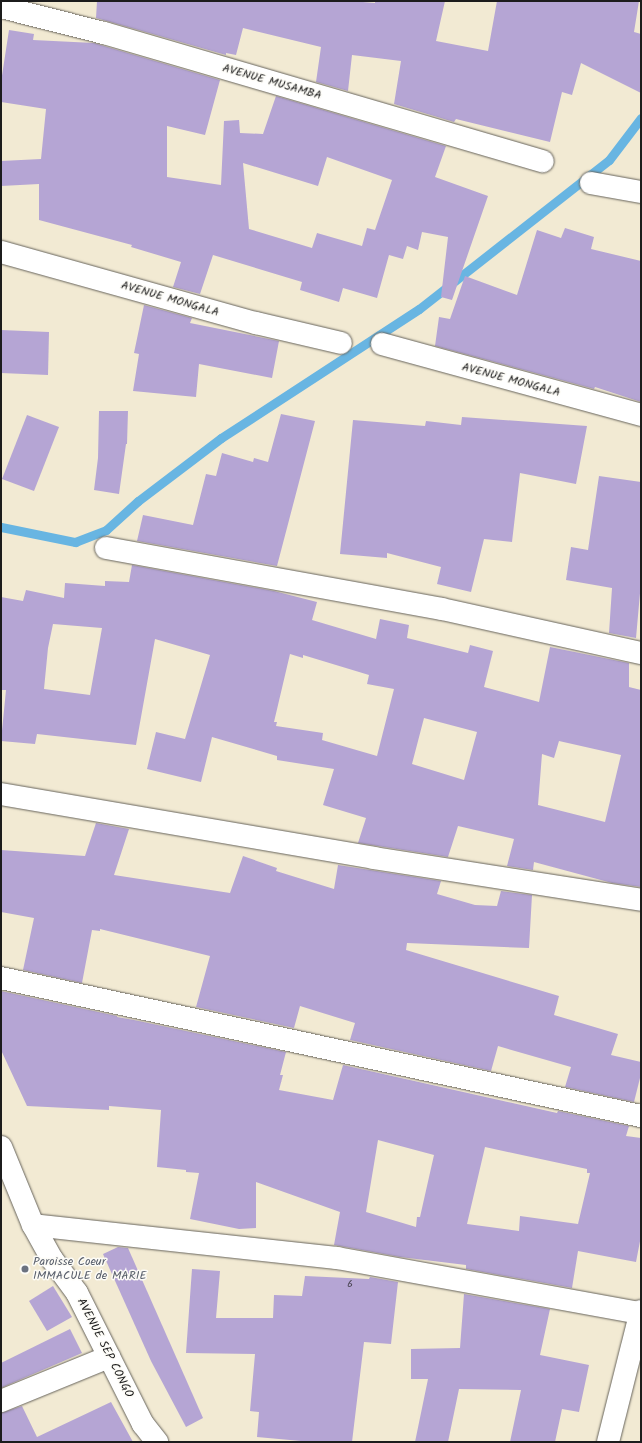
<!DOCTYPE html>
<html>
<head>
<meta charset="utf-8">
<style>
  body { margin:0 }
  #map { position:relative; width:642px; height:1443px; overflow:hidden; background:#f2ead3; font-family:Kalam,sans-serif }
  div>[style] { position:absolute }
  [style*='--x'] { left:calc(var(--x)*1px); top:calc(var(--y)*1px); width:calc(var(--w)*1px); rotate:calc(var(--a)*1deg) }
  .stream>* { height:9px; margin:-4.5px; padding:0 4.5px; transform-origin:4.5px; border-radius:4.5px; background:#68b5e2 }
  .building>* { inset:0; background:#b5a5d4 }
  .roads { filter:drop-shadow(0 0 1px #67645c) drop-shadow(0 0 1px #67645c) }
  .street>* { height:22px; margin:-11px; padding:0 11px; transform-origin:11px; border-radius:11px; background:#fff }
  .dots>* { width:11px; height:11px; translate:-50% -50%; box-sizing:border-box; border:2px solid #fdfcf7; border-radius:50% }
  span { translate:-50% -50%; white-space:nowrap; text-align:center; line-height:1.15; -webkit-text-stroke:3px #fdfcf7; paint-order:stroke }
  .number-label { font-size:10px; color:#423e4a }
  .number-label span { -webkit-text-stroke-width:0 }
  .street-label { font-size:12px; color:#1c1c1c }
  .worship-label { font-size:12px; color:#5b616d }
  .left { translate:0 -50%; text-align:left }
  .frame { position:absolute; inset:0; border:2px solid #1c1c1c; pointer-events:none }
</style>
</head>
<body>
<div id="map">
  <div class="stream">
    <i style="--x:1;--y:527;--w:76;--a:11.5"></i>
    <i style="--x:75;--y:542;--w:33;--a:-21"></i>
    <i style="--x:106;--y:530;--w:43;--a:-42.2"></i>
    <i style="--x:138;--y:501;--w:104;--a:-37.2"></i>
    <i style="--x:221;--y:438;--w:236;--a:-33.1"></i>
    <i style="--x:419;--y:309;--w:241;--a:-38.1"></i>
    <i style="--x:609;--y:160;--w:53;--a:-52.7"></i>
  </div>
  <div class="building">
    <i style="clip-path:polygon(97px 1px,351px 1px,375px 3px,375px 1px,445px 1px,436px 41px,488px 51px,497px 1px,639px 1px,634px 32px,641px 34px,641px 93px,581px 63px,572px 95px,562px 92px,550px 142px,456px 119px,454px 122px,394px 104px,401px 61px,352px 55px,348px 91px,316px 82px,321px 47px,243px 28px,236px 55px,226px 53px,226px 55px,96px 18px)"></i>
    <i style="clip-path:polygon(evenodd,9px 30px,34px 34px,33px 40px,94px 43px,220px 80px,205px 135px,167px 126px,167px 177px,221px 185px,224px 121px,239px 120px,240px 133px,263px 134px,276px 96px,446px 146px,435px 177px,488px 196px,452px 300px,441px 297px,448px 237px,422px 232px,418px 250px,407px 246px,403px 259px,389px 255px,377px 298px,343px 288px,339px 302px,300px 290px,302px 282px,213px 255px,200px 294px,173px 287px,181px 262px,131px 247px,132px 245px,39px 220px,39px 184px,1px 186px,1px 161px,41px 159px,46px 109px,1px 102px,1px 82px,9px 30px,327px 157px,392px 180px,375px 230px,367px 228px,362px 246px,317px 233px,312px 248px,249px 229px,243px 163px,318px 186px,327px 157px)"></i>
    <i style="clip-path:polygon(565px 228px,594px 237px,591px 249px,641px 261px,641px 402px,595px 387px,594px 389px,435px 346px,439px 317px,450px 319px,465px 276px,517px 295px,537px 230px,561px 238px)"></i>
    <i style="clip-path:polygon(144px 305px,192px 318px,190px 323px,279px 341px,272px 378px,199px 364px,196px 397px,133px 391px,139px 354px,134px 353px)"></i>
    <i style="clip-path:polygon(1px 330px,49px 332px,48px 375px,1px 373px)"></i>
    <i style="clip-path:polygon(99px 411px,128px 411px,127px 444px,126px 444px,119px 494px,94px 490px,98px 458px)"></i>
    <i style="clip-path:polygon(281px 414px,315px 421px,277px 566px,137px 541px,143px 515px,193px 525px,206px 474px,216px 476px,222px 453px,253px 462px,254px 458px,268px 462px)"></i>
    <i style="clip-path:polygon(27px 415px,59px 427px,34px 491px,2px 479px)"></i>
    <i style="clip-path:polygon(462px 417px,587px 426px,576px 484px,520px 473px,512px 542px,484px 539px,471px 592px,437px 584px,441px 567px,387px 553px,387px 558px,340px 554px,353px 420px,425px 426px,426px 421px,461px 425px)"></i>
    <i style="clip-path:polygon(599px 476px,641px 482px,641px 582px,636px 638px,609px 633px,612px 588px,566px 580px,571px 547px,588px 550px)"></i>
    <i style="clip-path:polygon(evenodd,132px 565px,274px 591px,317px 602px,312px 620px,376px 639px,380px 619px,409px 625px,407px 638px,468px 653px,470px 645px,493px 651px,484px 687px,539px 702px,550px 647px,629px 663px,629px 687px,641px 690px,641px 887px,612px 883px,534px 862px,533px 870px,507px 866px,514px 839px,458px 826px,448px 857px,358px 843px,366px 818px,323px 805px,334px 769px,277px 760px,277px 756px,212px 737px,201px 782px,147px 769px,156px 732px,185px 739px,210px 655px,155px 639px,136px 745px,37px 734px,35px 744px,1px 741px,6px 690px,1px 690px,1px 597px,23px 601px,26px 590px,64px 598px,65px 583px,105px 586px,105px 581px,129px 582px,132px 565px,53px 624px,102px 628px,90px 695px,44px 689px,48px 648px,53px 624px,132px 565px,290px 654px,303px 658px,303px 655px,369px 675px,367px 684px,394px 689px,377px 756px,322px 740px,323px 733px,276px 726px,277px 722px,274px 722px,290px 654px,132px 565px,424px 718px,477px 732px,464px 780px,412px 764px,424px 718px,132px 565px,559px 741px,621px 755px,605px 822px,538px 805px,542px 754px,554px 758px,559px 741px)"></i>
    <i style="clip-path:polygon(96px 823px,129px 829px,114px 875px,230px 893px,243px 856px,277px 868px,276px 871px,334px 889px,338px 865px,441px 881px,437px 894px,475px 905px,497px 906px,501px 891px,532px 895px,529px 948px,407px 943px,406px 950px,559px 996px,554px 1015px,618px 1034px,611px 1055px,641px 1062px,641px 1074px,634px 1102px,565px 1087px,571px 1067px,498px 1046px,491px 1071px,350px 1040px,355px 1023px,300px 1006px,294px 1028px,196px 1007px,210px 956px,100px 929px,100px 931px,92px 930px,82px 983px,23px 970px,34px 918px,1px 912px,1px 850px,85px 856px)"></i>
    <i style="clip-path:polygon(evenodd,1px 991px,117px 1016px,117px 1017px,134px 1020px,286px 1052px,280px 1075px,283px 1075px,279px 1090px,333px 1100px,343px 1065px,557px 1113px,558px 1111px,629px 1126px,626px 1136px,641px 1138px,641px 1236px,636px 1262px,578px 1251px,572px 1288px,466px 1269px,466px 1265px,400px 1257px,334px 1245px,340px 1212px,256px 1182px,256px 1228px,239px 1229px,190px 1219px,199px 1173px,186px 1172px,186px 1170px,157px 1167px,161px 1110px,109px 1106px,109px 1110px,27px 1106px,1px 1050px,1px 991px,378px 1140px,434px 1155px,420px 1217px,417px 1217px,416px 1227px,366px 1212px,378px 1140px,1px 991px,485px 1147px,587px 1169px,587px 1173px,590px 1173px,578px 1224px,520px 1216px,519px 1231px,467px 1224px,485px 1147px)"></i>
    <i style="clip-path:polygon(118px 1247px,128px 1248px,203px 1418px,186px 1427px,151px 1361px,103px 1254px)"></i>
    <i style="clip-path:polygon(192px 1269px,220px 1271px,216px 1318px,273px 1318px,274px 1295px,302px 1296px,305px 1276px,369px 1279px,370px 1277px,398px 1282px,391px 1344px,364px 1342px,352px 1442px,312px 1442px,257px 1437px,259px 1412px,250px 1411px,255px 1354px,186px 1353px)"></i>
    <i style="clip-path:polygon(53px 1286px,72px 1317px,47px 1331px,29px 1301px)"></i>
    <i style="clip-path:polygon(464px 1294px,550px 1309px,540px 1355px,589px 1365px,579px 1412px,562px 1409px,555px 1442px,510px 1442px,521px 1390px,459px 1389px,448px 1442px,415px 1442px,428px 1379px,411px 1379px,411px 1349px,460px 1348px)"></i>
    <i style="clip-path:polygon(70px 1329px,82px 1353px,1px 1388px,1px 1363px)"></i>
    <i style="clip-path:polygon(111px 1402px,133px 1442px,1px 1442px,1px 1413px,22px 1406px,37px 1437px)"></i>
  </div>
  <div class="roads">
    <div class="street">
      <i style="--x:1;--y:7;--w:106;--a:14.2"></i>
      <i style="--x:104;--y:33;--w:457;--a:16.3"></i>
      <i style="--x:591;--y:183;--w:51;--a:10.2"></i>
      <i style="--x:1;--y:252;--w:265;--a:15.6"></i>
      <i style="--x:256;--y:323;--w:87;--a:13.2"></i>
      <i style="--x:382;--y:344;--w:269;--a:15.3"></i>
      <i style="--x:106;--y:548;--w:341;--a:10.3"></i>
      <i style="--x:442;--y:609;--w:204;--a:12.5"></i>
      <i style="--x:1;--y:794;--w:378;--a:9.7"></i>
      <i style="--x:374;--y:858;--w:270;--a:8.9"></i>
      <i style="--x:1;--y:978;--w:655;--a:12.17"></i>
      <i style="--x:1;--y:1147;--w:84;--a:67.7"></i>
      <i style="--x:33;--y:1225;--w:39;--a:61"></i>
      <i style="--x:52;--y:1259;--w:42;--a:53.7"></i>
      <i style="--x:77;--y:1293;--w:147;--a:63.3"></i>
      <i style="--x:143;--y:1424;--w:23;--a:52"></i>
      <i style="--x:33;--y:1225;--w:306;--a:6.2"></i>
      <i style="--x:337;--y:1258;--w:309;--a:10.3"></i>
      <i style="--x:1;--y:1401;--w:117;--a:-22.2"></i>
      <i style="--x:608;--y:1442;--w:135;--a:-75.9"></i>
    </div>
  </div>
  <div class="dots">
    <i style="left:25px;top:1269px;background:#6b7280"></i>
  </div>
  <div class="number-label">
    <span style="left:350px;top:1285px">6</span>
  </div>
  <div class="street-label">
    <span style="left:272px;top:82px;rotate:16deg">AVENUE MUSAMBA</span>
    <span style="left:170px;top:299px;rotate:16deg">AVENUE MONGALA</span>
    <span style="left:511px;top:380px;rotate:15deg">AVENUE MONGALA</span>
    <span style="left:105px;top:1348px;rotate:63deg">AVENUE SEP CONGO</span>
  </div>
  <div class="worship-label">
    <span class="left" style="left:33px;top:1269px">Paroisse Coeur<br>IMMACULE de MARIE</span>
  </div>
  <div class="frame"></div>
</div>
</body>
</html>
